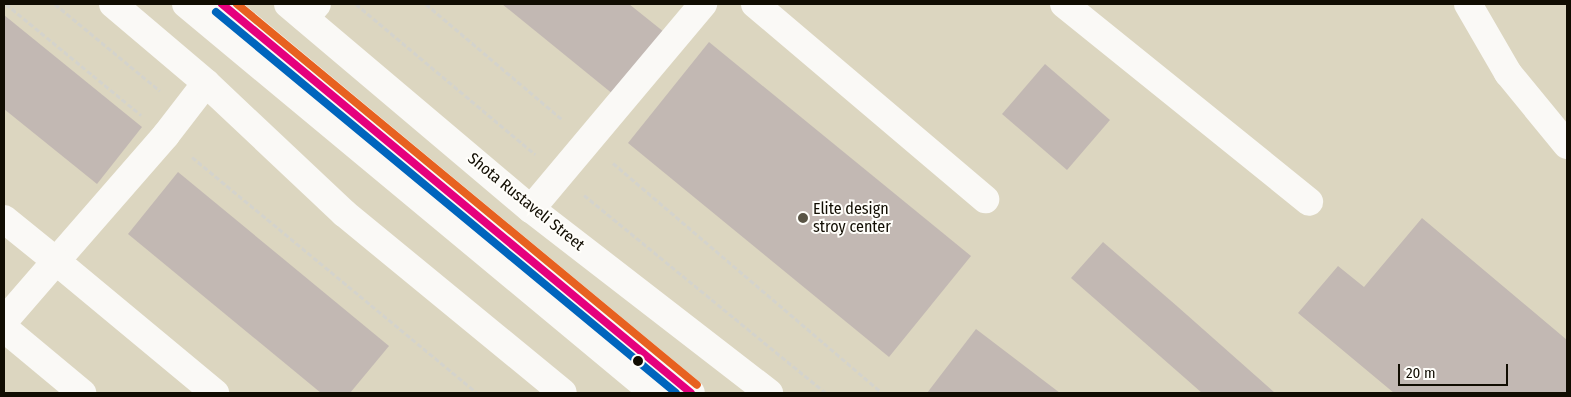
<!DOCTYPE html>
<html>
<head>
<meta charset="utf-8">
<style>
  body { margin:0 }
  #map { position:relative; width:1571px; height:397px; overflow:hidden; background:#dcd6c0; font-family:"Fira Sans Condensed",sans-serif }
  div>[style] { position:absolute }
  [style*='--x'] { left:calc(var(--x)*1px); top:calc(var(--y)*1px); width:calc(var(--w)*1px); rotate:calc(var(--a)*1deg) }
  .building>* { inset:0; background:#c2b8b3 }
  .path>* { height:3px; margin-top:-1.5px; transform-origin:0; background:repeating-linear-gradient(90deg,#d4d3cc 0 5px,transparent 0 7.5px) }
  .minor>* { height:28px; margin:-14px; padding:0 14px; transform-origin:14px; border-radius:14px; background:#faf9f6 }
  .major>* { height:28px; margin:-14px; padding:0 14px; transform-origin:14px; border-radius:14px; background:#faf9f6 }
  .bus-1>* { height:8px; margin:-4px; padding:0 4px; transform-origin:4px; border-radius:4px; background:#e5007d }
  .bus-2>* { height:8px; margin:-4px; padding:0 4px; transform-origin:4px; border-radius:4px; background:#0065bd }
  .bus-3>* { height:8px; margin:-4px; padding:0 4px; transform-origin:4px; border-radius:4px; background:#e76120 }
  .dots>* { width:14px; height:14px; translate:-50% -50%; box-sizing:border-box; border:2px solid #fffefa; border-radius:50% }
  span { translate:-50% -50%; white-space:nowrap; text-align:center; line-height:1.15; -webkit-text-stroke:4px #fffefa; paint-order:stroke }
  .street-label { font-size:16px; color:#110d02 }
  .poi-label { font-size:16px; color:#110d02 }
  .left { translate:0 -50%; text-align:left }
  .frame { position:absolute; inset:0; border:5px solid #110d02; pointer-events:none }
  .scale { position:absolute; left:1398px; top:364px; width:110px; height:22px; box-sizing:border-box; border:2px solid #110d02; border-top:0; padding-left:6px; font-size:15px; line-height:18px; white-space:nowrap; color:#110d02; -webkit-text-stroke:4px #fffefa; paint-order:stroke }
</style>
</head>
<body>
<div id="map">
  <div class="building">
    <i style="clip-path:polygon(502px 4px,629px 4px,669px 36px,619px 99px)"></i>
    <i style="clip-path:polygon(4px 15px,142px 127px,97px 184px,4px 109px)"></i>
    <i style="clip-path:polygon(709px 42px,971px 256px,889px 357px,628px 143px)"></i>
    <i style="clip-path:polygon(1045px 64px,1110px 120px,1067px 170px,1002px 114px)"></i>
    <i style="clip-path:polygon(178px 172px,389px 346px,350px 393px,321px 393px,128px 234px)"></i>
    <i style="clip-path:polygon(1422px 218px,1567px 340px,1567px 393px,1394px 393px,1298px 313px,1338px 266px,1364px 287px)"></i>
    <i style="clip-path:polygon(1103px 242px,1178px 307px,1275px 393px,1202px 393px,1071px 278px)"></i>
    <i style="clip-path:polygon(976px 329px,1060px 393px,927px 393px)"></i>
  </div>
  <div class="path">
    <i style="--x:6;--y:4;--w:175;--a:39.4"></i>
    <i style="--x:55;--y:4;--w:136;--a:39.6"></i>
    <i style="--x:356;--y:4;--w:234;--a:40"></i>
    <i style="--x:426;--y:4;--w:180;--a:40.3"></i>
    <i style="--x:192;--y:157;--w:370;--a:39.6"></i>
    <i style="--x:613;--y:163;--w:354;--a:40.5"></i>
    <i style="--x:584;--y:195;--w:313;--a:39.3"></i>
  </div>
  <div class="minor">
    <i style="--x:186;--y:4;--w:609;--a:39.73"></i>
    <i style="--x:222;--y:4;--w:609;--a:39.67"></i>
    <i style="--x:755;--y:4;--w:302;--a:40.3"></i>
    <i style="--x:1064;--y:4;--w:315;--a:38.9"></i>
    <i style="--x:1468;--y:4;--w:80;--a:59.9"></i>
    <i style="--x:1508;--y:73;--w:93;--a:50.7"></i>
    <i style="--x:305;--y:18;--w:18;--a:-49"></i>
    <i style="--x:206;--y:83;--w:66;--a:127.6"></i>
    <i style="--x:166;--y:135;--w:167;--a:131.1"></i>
    <i style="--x:56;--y:261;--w:207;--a:39.7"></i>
    <i style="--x:531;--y:209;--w:268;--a:-50"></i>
    <i style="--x:4;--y:219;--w:67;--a:38.9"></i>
    <i style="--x:56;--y:261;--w:79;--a:130.9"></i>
    <i style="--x:4;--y:328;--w:102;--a:39.8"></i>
  </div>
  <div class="major">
    <i style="--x:113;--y:4;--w:122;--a:40.3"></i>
    <i style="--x:206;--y:83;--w:190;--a:43.3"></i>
    <i style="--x:344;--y:213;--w:283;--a:39.4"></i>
    <i style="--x:288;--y:4;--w:318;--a:40.2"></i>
    <i style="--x:531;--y:209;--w:301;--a:37.7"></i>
  </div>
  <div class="bus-1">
    <i style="--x:222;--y:4;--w:609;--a:39.67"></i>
  </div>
  <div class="bus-2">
    <i style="--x:216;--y:12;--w:597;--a:39.63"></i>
  </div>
  <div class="bus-3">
    <i style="--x:237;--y:4;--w:597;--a:39.63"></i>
  </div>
  <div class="dots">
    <i style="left:803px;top:218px;background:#585344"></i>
    <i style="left:638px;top:361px;background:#110d02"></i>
  </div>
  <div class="street-label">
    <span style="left:526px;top:202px;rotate:39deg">Shota Rustaveli Street</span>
  </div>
  <div class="poi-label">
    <span class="left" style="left:813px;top:218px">Elite design<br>stroy center</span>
  </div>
  <div class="frame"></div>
  <div class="scale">20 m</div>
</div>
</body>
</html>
